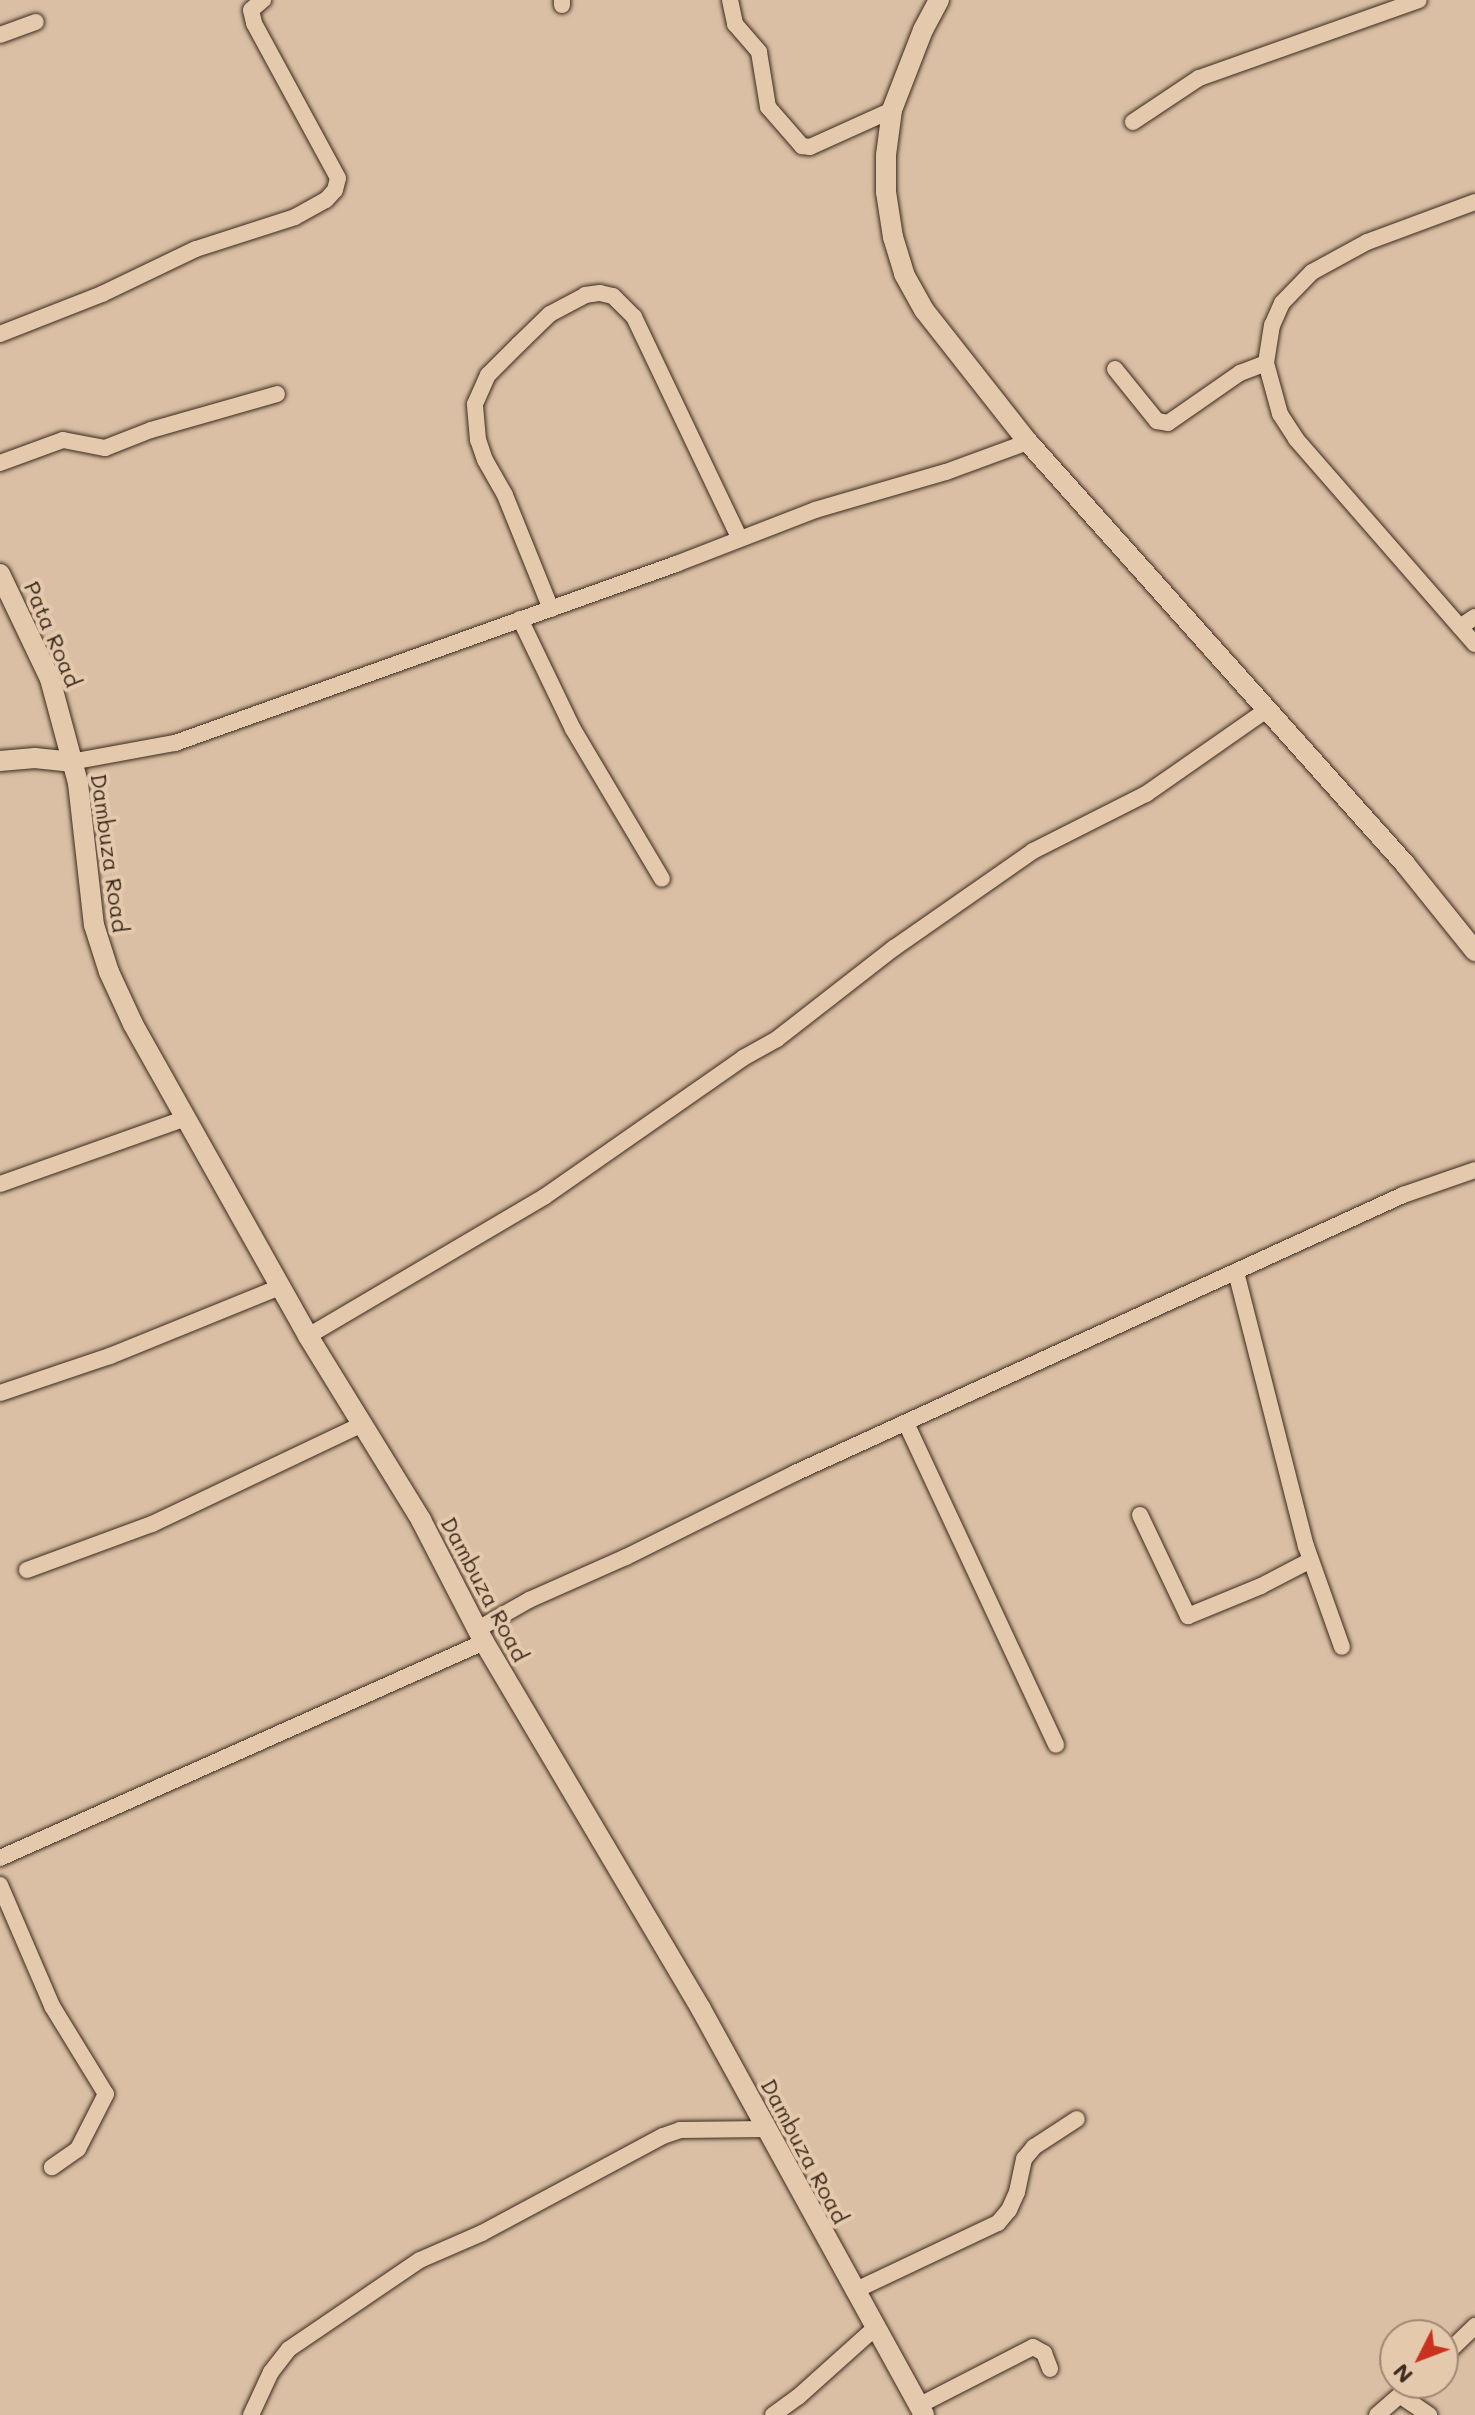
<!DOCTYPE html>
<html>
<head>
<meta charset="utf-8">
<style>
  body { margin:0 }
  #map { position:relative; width:1475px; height:2415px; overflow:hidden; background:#dabfa4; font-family:Mali,sans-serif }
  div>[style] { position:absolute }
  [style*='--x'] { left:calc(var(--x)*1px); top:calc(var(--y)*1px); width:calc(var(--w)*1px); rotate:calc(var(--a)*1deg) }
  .roads { filter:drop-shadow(0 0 2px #3b2a1e) drop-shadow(0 0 2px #3b2a1e) }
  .minor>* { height:16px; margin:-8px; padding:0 8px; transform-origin:8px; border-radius:8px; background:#e4c9ac }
  .tertiary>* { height:20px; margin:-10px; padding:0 10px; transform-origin:10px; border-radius:10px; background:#e4c9ac }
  span { translate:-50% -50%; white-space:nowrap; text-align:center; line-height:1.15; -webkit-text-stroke:8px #e4c9ac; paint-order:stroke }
  .street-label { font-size:22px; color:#3b2a1e }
  .north { position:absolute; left:1379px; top:2319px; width:80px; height:80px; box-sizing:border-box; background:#e4c9ac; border:2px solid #a08973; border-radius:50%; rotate:228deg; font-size:22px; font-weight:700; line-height:32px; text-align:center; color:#3b2a1e }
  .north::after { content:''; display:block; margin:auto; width:28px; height:36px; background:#c8321e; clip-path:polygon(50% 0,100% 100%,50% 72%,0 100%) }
</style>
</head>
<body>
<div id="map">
  <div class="roads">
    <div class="minor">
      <i style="--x:562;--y:0;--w:5;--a:90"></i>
      <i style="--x:730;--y:0;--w:25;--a:78"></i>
      <i style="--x:735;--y:24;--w:37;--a:49"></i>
      <i style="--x:759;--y:52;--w:56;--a:80.7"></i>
      <i style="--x:768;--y:107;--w:52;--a:48.9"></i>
      <i style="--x:802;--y:146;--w:8;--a:7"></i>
      <i style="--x:810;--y:147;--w:90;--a:-24.3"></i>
      <i style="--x:0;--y:35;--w:38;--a:-20"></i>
      <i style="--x:1133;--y:122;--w:79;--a:-33.7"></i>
      <i style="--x:1199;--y:78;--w:233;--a:-19.5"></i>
      <i style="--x:1475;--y:202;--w:115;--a:159.7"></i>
      <i style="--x:1367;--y:242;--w:63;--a:151.4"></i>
      <i style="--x:1312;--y:272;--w:43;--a:134.1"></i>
      <i style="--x:1282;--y:303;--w:24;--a:114"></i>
      <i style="--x:1272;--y:325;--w:38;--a:99"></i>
      <i style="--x:1266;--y:363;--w:53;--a:74.6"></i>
      <i style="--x:1280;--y:414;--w:30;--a:57"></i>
      <i style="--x:1296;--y:439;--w:272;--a:48.9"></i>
      <i style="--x:0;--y:334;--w:110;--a:-21.4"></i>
      <i style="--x:102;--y:294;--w:104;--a:-25.6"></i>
      <i style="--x:196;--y:249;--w:104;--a:-17.9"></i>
      <i style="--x:295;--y:217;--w:35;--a:-29"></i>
      <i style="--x:326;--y:200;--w:13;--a:-48"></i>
      <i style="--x:335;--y:190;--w:12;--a:-76"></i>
      <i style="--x:338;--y:178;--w:176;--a:-118.5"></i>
      <i style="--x:254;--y:23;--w:13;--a:-103"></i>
      <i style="--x:251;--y:10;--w:16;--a:-40"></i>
      <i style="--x:1115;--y:369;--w:67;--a:51.1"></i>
      <i style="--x:1157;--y:421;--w:11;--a:10"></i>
      <i style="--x:1168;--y:423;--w:88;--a:-34.8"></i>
      <i style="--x:1240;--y:373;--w:28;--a:-21"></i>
      <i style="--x:0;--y:463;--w:67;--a:-20.1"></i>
      <i style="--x:63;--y:440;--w:43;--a:10.8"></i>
      <i style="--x:105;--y:448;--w:49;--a:-21.4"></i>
      <i style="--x:151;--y:430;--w:131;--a:-15.9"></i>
      <i style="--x:551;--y:609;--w:123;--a:-112"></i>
      <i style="--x:505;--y:495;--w:40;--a:-119.7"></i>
      <i style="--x:485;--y:460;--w:21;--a:-109"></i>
      <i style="--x:478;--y:440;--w:36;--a:-95"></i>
      <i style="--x:475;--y:404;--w:32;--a:-66"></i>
      <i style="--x:488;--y:375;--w:44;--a:-45"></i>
      <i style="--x:519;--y:344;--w:43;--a:-44.1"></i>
      <i style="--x:550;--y:314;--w:40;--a:-28"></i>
      <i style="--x:585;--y:295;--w:15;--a:-8"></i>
      <i style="--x:600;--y:293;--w:13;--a:13"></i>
      <i style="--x:613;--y:296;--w:30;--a:45"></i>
      <i style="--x:634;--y:317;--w:244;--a:64.5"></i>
      <i style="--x:520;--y:619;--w:122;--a:64.3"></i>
      <i style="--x:573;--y:729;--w:174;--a:59.3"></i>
      <i style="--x:1460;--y:627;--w:18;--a:-34"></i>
      <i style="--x:71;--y:762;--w:106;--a:-10.4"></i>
      <i style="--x:175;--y:743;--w:532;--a:-19.66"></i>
      <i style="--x:676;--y:564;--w:149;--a:-21.2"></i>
      <i style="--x:815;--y:510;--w:136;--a:-16.2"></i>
      <i style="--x:946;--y:472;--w:87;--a:-20.1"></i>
      <i style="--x:0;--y:1184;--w:197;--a:-19.5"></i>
      <i style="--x:1236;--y:1272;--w:283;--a:75.7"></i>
      <i style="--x:1306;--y:1546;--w:107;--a:70.4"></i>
      <i style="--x:308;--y:1336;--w:274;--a:-30.5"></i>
      <i style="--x:544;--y:1197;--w:243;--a:-34.9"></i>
      <i style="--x:743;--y:1058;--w:39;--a:-29"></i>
      <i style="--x:777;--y:1039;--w:148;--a:-37.9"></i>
      <i style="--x:894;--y:948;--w:169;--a:-34.9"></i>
      <i style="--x:1033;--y:851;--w:127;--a:-26.8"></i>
      <i style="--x:1146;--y:794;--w:145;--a:-34.9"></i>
      <i style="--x:0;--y:1393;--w:116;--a:-18.6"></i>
      <i style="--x:110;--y:1356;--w:183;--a:-22.1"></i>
      <i style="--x:906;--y:1423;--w:355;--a:65"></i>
      <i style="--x:1140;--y:1515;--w:112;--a:64.6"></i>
      <i style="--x:1188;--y:1616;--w:79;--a:-22.3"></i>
      <i style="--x:1261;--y:1586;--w:56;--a:-27.5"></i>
      <i style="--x:27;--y:1570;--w:133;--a:-20.2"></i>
      <i style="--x:152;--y:1524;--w:233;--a:-25.4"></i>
      <i style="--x:478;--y:1629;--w:59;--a:-29.6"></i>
      <i style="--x:529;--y:1600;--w:106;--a:-23.9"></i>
      <i style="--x:626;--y:1557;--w:189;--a:-26.4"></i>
      <i style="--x:795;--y:1473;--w:669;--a:-24.57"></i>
      <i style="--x:1403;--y:1195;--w:76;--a:-19.1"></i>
      <i style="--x:0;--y:1858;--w:530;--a:-24.05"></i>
      <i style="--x:0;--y:1885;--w:132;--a:66.7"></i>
      <i style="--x:52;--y:2006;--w:103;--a:58.5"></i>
      <i style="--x:106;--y:2094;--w:62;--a:117"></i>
      <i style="--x:78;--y:2149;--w:32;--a:145"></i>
      <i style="--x:854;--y:2291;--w:159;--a:-25.3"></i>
      <i style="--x:998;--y:2223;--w:17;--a:-50"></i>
      <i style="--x:1009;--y:2210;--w:20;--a:-66"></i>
      <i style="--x:1017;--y:2192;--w:34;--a:-78"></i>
      <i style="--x:1024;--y:2159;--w:16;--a:-50"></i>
      <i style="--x:1034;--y:2147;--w:51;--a:-33.1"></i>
      <i style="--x:1443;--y:2357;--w:45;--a:-44.1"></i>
      <i style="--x:1401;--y:2396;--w:34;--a:34"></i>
      <i style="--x:918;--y:2406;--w:129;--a:-27.2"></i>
      <i style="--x:1033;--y:2347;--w:13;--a:29"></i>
      <i style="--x:1044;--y:2353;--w:17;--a:69"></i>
      <i style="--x:251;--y:2415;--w:47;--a:-65.1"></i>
      <i style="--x:271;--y:2372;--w:29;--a:-52"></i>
      <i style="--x:289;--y:2349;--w:158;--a:-34.2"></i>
      <i style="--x:420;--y:2260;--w:68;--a:-23.5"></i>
      <i style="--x:482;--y:2233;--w:205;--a:-28.2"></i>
      <i style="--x:663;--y:2136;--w:18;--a:-19"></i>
      <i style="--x:680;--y:2130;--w:85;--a:-0.7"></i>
      <i style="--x:773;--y:2415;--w:31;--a:-36"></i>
      <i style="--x:798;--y:2397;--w:103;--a:-41.9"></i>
      <i style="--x:1377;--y:2415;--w:49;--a:-40.9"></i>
    </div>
    <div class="tertiary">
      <i style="--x:939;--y:0;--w:34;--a:118"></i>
      <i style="--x:923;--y:30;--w:86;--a:111.2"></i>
      <i style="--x:892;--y:110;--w:45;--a:97.6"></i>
      <i style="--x:886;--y:155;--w:37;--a:90"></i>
      <i style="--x:886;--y:192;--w:46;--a:81.2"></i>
      <i style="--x:893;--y:237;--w:39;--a:73"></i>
      <i style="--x:904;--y:274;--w:41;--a:60.9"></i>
      <i style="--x:924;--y:310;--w:168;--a:51.8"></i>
      <i style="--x:1028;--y:442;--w:566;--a:48.22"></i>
      <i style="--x:1405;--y:864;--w:112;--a:51.2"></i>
      <i style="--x:0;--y:574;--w:116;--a:64.5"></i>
      <i style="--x:50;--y:679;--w:108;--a:74.9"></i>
      <i style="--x:78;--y:783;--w:143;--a:83.6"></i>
      <i style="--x:94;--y:925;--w:49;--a:72.3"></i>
      <i style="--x:109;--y:972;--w:57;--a:65.2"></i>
      <i style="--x:133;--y:1024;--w:358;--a:60.7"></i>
      <i style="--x:308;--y:1336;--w:216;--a:58.4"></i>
      <i style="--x:421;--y:1520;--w:137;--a:62.7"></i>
      <i style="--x:484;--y:1642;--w:426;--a:59.4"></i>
      <i style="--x:701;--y:2009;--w:463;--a:61.2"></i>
      <i style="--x:0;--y:761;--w:35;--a:-5"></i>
      <i style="--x:35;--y:758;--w:36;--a:6"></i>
    </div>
  </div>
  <div class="street-label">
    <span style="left:53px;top:634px;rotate:67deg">Pata Road</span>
    <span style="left:110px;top:853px;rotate:82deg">Dambuza Road</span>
    <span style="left:485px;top:1589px;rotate:62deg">Dambuza Road</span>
    <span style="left:805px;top:2151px;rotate:62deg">Dambuza Road</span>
  </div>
  <div class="north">N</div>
</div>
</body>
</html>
